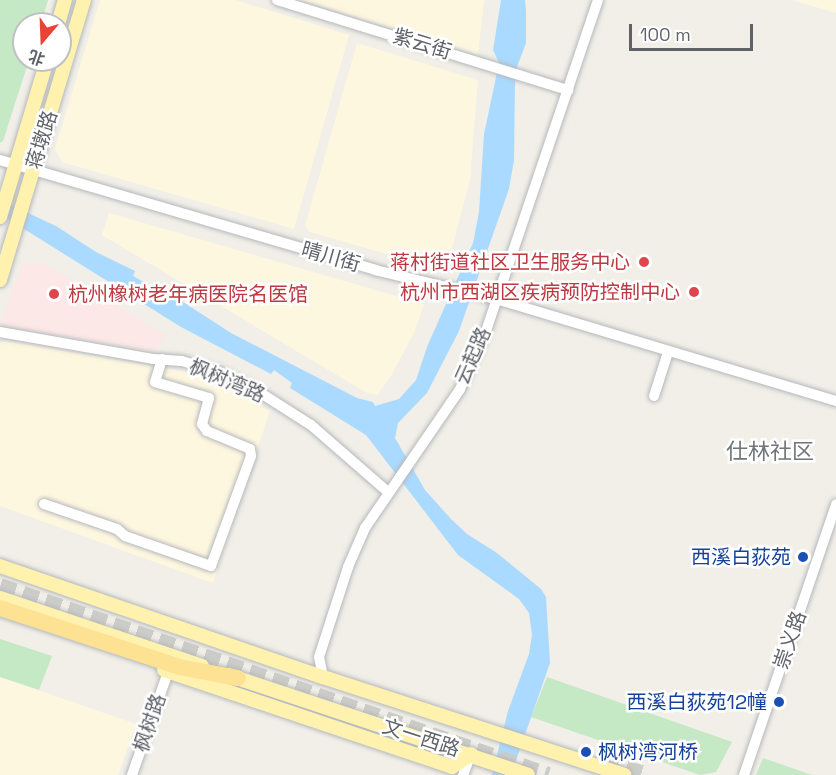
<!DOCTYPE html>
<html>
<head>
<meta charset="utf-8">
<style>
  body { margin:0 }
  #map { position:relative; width:836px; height:775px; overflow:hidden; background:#f1efe8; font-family:"Space Grotesk","Noto Sans SC",sans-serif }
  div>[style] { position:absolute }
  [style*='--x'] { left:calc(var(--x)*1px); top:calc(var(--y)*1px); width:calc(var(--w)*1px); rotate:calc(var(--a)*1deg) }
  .commercial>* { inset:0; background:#fef7e0 }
  .medical>* { inset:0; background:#fce8e6 }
  .green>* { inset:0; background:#c5e8c5 }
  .water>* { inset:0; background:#aadaff }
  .highway-tunnel>* { height:16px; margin-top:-8px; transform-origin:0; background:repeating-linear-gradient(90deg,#ccccc8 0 16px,transparent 0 24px) }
  .roads { filter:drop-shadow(0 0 2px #b5b8bc) drop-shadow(0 0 2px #b5b8bc) }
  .minor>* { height:10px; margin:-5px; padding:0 5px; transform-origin:5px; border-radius:5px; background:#fff }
  .major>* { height:14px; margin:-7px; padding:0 7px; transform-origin:7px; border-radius:7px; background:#fff2af }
  .highway>* { height:16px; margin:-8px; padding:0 8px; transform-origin:8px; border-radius:8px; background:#fde293 }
  .dots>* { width:16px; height:16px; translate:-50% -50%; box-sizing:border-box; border:3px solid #fff; border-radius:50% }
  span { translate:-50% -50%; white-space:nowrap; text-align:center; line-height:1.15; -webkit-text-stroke:5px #fff; paint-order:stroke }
  .street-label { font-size:20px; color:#5f6368 }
  .health-label { font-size:20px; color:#be3a42 }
  .right { translate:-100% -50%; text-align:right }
  .left { translate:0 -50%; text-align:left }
  .transit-label { font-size:20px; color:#164399 }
  .quarter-label { font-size:22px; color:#70757a }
  .north { position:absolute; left:12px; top:12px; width:60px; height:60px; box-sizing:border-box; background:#fff; border:2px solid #bfc1c3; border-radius:50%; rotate:199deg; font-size:16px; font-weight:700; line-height:24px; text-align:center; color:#5f6368 }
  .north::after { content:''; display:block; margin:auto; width:21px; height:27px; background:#ea4335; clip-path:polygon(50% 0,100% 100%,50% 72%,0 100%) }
  .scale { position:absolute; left:629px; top:24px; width:124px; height:27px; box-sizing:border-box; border:3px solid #5f6368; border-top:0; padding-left:8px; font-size:18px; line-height:21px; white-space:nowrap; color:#5f6368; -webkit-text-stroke:4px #fff; paint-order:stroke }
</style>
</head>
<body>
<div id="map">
  <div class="commercial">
    <i style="clip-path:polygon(100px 0,235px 0,349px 35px,294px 229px,62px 162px,55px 149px)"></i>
    <i style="clip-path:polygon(300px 0,484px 0,478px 55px)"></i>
    <i style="clip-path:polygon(792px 0,836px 0,836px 13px)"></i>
    <i style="clip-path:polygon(357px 43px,478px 80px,470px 180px,446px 271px,310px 232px,305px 226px)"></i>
    <i style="clip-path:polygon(109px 213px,424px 304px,414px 333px,391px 376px,377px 395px,367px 393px,102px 235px)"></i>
    <i style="clip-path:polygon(6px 341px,199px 374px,270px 411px,213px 583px,0 506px,0 343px)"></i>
    <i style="clip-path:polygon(0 677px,136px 724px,118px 775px,0 775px)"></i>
  </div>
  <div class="medical">
    <i style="clip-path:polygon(22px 264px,45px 264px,166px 335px,155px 351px,5px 326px,1px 323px)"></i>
  </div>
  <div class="green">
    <i style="clip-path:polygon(0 0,48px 0,41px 24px,24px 24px,24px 60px,29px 60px,3px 141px,0 143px)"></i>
    <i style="clip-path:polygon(0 639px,52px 656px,39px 690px,0 677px)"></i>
    <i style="clip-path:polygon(547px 677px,732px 742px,716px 772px,700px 775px,531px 717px)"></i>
    <i style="clip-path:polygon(763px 758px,812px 775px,756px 775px)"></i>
  </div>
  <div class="water">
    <i style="clip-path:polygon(501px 0,525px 0,526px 11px,526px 43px,517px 67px,515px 84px,514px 160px,509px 189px,459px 331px,427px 393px,398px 423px,395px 438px,425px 490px,451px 519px,467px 534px,497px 553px,541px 589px,546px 597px,550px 663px,511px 775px,492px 775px,508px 711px,529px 654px,532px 635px,529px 613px,519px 599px,458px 555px,366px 435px,290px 388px,292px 383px,274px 370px,271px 374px,181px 327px,0 214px,0 200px,56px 226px,96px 252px,135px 271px,133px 276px,158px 290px,160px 287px,231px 333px,357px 398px,373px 402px,375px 406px,399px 399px,416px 380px,427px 347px,473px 243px,479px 212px,484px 134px,499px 63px,493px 50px)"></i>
  </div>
  <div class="highway-tunnel">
    <i style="--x:0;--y:586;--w:580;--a:19.03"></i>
    <i style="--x:603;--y:762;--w:47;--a:16.1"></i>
  </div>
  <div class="roads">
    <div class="minor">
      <i style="--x:277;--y:0;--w:305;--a:17.2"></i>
      <i style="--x:0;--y:160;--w:391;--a:16.3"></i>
      <i style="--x:375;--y:270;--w:124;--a:13.5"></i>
      <i style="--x:496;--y:299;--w:355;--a:16.7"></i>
      <i style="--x:0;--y:332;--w:155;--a:10"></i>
      <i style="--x:153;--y:359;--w:29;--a:4"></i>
      <i style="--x:182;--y:361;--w:39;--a:17"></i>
      <i style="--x:219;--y:372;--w:41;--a:25.9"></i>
      <i style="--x:256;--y:390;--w:65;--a:32.5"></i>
      <i style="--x:311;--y:425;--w:102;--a:41"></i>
      <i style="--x:654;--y:396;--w:46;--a:-72.3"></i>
      <i style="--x:44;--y:504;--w:77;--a:18.9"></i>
      <i style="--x:117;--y:529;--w:11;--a:41"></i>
      <i style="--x:125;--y:536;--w:91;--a:19.2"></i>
      <i style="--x:211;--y:566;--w:117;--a:-70"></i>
      <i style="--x:251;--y:456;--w:7;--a:-98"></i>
      <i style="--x:250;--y:449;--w:47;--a:-157.3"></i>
      <i style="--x:207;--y:431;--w:9;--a:-126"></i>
      <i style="--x:202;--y:424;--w:27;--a:-75"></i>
      <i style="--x:209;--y:398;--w:56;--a:-163.5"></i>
      <i style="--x:155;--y:382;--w:24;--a:-73"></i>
      <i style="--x:323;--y:677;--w:20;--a:-101"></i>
      <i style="--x:319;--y:657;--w:95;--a:-72.1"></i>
      <i style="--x:348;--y:567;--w:43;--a:-66.4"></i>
      <i style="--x:365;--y:528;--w:168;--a:-55.6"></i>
      <i style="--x:460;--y:389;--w:64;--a:-65.9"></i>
      <i style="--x:486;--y:331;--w:349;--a:-71.3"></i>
      <i style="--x:132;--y:775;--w:109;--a:-70.7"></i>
      <i style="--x:463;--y:775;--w:22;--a:-69"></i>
      <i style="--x:744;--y:775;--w:286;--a:-71.2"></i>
    </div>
    <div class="major">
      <i style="--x:58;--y:24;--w:25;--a:-74"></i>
      <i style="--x:0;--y:217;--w:164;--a:-73.3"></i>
      <i style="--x:0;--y:280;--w:292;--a:-73.3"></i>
      <i style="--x:0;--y:566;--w:342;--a:19"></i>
      <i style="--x:323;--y:677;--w:317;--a:18"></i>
      <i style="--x:0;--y:598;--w:213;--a:18.6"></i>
      <i style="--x:164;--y:670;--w:304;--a:18.6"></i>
      <i style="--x:452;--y:767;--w:23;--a:-34"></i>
      <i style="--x:228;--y:675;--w:316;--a:18.4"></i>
    </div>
    <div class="highway">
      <i style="--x:0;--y:608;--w:188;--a:18.2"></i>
      <i style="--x:179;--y:667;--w:60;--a:10.6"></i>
    </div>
  </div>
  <div class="dots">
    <i style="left:644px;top:262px;background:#e0444e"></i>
    <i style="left:694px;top:292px;background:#e0444e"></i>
    <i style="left:54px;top:294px;background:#e0444e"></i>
    <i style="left:803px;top:557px;background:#1a4fb4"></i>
    <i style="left:779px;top:702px;background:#1a4fb4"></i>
    <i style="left:586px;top:752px;background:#1a4fb4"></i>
  </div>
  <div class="street-label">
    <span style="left:422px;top:44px;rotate:17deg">紫云街</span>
    <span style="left:42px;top:140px;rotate:-73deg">蒋墩路</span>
    <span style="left:331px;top:257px;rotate:16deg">晴川街</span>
    <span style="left:473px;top:356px;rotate:-66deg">云起路</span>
    <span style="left:227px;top:381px;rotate:23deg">枫树湾路</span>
    <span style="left:790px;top:640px;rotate:-71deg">崇义路</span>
    <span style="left:150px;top:723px;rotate:-71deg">枫树路</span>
    <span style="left:421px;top:738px;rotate:18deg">文一西路</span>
  </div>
  <div class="health-label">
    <span class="right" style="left:630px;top:262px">蒋村街道社区卫生服务中心</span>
    <span class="right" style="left:680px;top:292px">杭州市西湖区疾病预防控制中心</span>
    <span class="left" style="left:68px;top:294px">杭州橡树老年病医院名医馆</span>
  </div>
  <div class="transit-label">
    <span class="right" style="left:791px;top:557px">西溪白荻苑</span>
    <span class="right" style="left:767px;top:702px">西溪白荻苑12幢</span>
    <span class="left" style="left:598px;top:752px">枫树湾河桥</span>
  </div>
  <div class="quarter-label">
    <span style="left:770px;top:452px">仕林社区</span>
  </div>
  <div class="north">北</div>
  <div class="scale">100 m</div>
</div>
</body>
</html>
